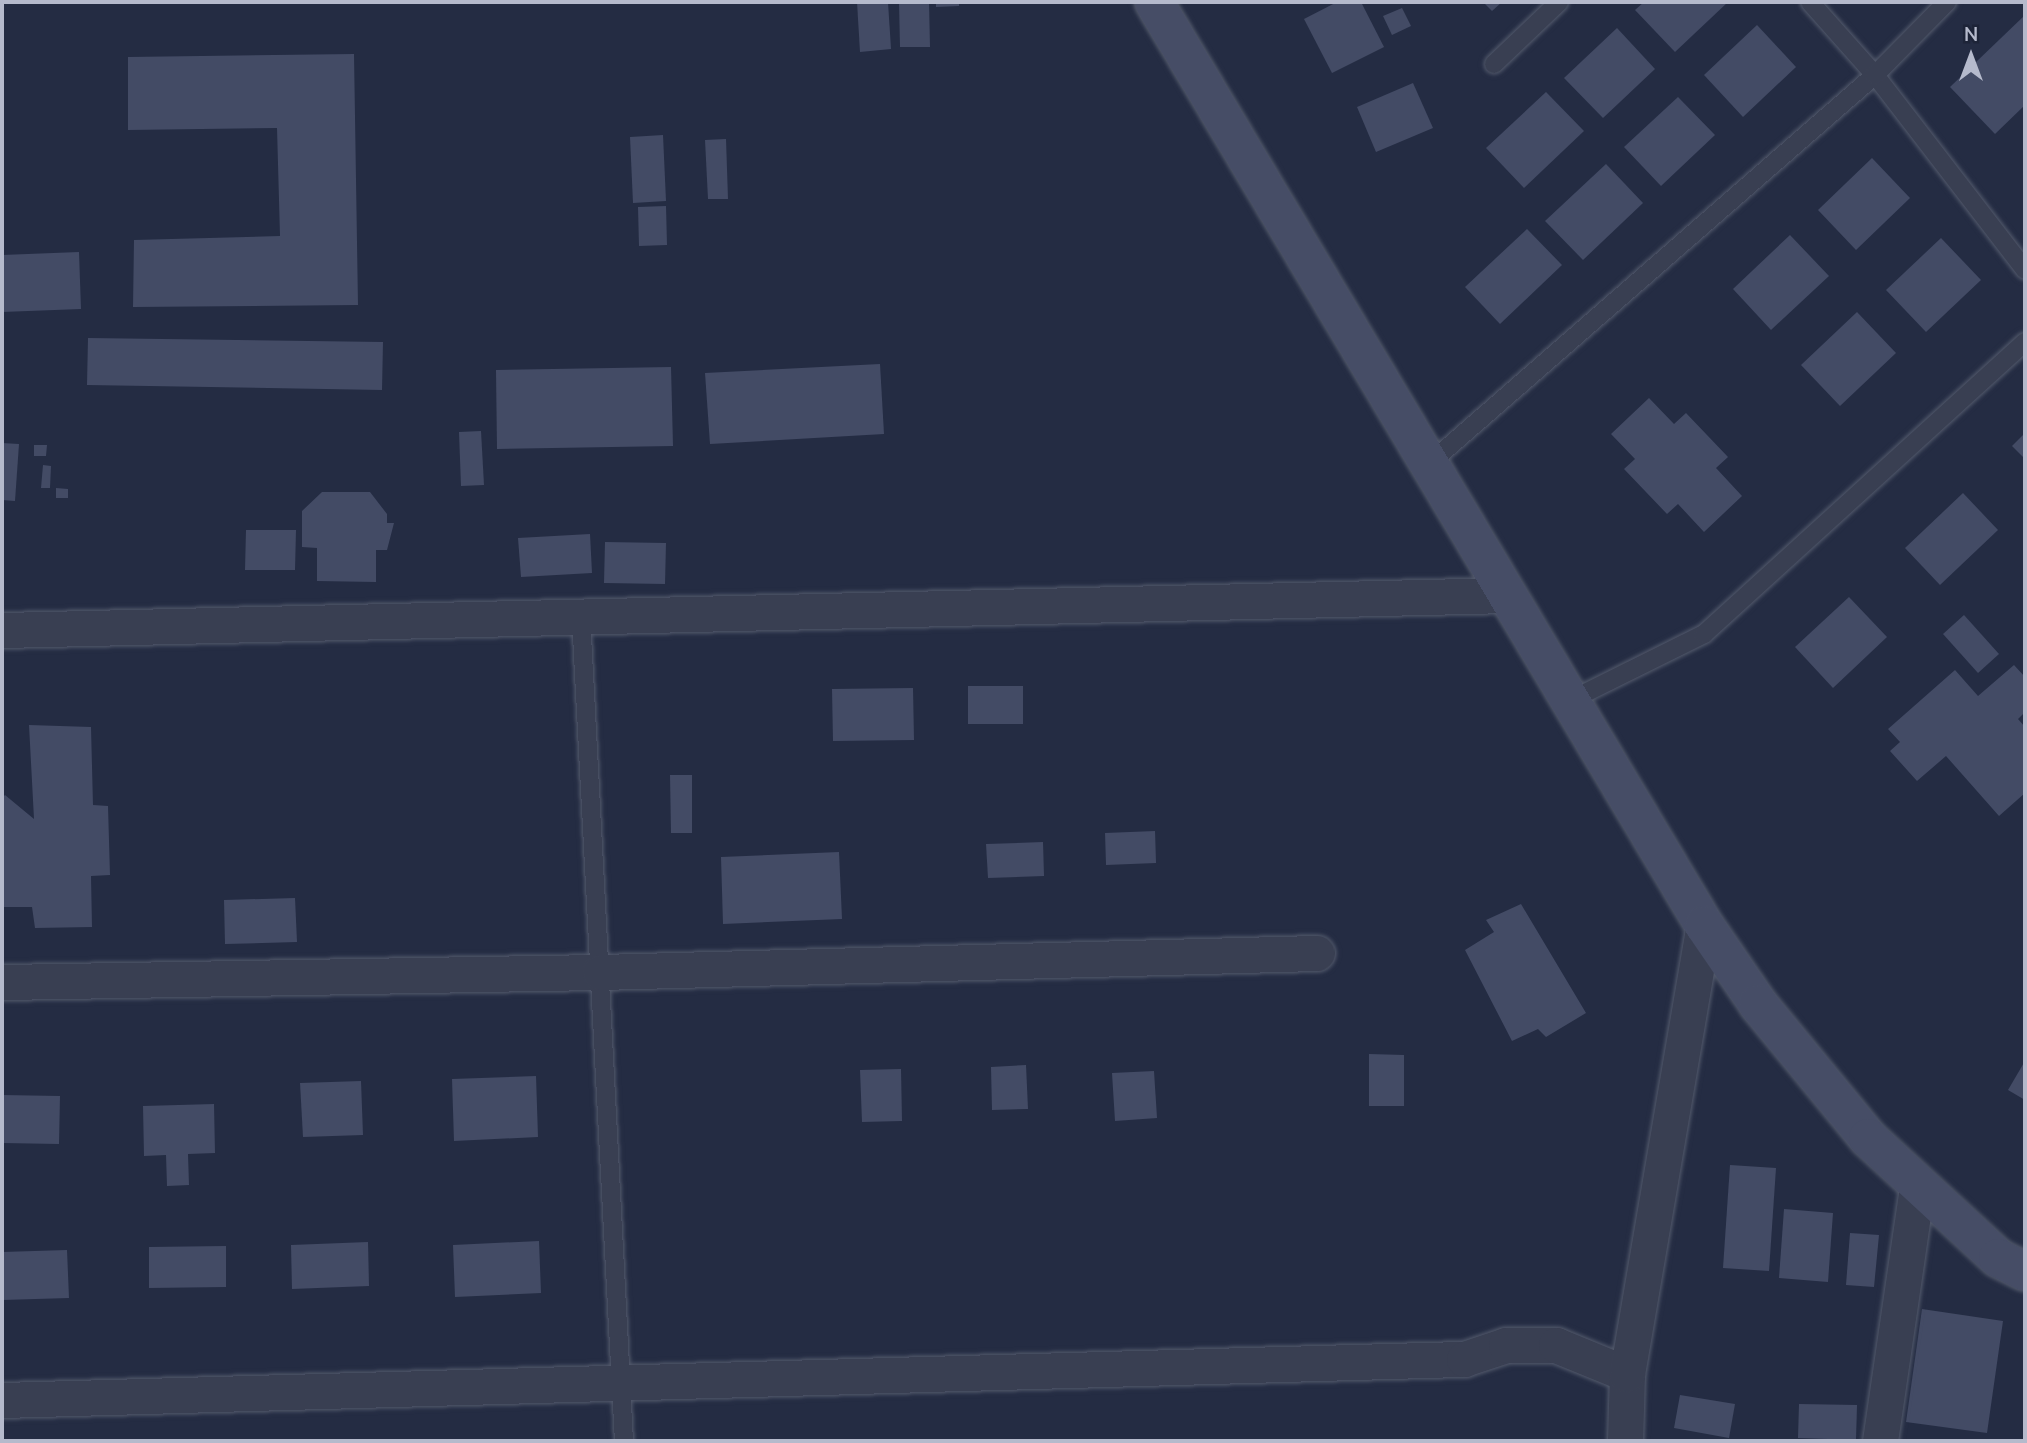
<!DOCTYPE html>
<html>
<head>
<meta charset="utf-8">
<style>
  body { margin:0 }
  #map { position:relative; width:2027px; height:1443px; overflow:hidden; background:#242c43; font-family:"Nunito Sans",sans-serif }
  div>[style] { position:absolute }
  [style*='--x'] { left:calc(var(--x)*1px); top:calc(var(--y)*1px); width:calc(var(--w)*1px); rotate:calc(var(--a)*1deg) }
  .building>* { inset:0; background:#434b65 }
  .roads { filter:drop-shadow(0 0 2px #535a6c) drop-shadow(0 0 2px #535a6c) }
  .lane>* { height:18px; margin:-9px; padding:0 9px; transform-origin:9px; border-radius:9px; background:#393f52 }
  .street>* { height:35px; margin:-17.5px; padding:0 17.5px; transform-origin:17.5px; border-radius:17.5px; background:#393f52 }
  .secondary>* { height:38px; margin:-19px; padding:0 19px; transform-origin:19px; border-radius:19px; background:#464d66 }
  span { translate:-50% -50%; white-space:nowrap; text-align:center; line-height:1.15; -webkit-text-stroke:5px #1d2438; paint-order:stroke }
  .frame { position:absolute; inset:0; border:4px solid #b5bacc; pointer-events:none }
  .north { position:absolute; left:1936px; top:21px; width:70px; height:70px; -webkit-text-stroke:5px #1d2438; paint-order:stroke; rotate:0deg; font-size:19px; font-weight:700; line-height:28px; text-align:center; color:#b5bacc }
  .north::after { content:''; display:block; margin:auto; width:24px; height:32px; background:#b5bacc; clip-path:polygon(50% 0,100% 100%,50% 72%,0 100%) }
</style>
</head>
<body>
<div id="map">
  <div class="building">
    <i style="clip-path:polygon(857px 2px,888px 2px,891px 49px,860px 52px)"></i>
    <i style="clip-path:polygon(899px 2px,929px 2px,930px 47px,900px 47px)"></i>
    <i style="clip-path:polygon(936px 2px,959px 2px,959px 6px,936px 7px)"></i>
    <i style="clip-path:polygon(1337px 2px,1361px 2px,1384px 47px,1332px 73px,1304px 19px)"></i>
    <i style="clip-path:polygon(1483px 2px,1502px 2px,1492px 11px)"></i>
    <i style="clip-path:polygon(1644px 2px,1728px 2px,1675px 52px,1635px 10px)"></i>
    <i style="clip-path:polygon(1402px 8px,1411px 26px,1392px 35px,1383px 16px)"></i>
    <i style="clip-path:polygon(2025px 15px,2025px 105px,1995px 134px,1950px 87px)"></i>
    <i style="clip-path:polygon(1757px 25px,1796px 67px,1743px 117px,1704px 75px)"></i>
    <i style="clip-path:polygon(1617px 28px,1655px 69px,1603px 118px,1564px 78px)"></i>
    <i style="clip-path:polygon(354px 54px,358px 305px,133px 307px,134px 240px,280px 236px,277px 128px,128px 130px,128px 57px)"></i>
    <i style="clip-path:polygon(1413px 83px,1433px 128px,1376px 152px,1357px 107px)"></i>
    <i style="clip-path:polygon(1546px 92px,1584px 131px,1524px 188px,1486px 148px)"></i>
    <i style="clip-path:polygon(1678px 97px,1715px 135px,1661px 186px,1624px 147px)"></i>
    <i style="clip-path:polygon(663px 135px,666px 201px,633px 203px,630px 137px)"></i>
    <i style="clip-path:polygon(726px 139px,728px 199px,708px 199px,705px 140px)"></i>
    <i style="clip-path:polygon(1872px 158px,1910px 198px,1856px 250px,1818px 210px)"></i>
    <i style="clip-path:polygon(1606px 164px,1643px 203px,1583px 260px,1545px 221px)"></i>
    <i style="clip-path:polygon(666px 206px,667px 245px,639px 246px,638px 207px)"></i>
    <i style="clip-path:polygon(1527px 229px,1562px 265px,1500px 324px,1465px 287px)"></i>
    <i style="clip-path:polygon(1790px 235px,1829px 276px,1771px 330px,1733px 289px)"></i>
    <i style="clip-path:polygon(1941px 238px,1981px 280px,1926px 332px,1886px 290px)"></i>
    <i style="clip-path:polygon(79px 252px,81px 309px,2px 312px,2px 255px)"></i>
    <i style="clip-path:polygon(1857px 312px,1896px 353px,1840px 406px,1801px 365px)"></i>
    <i style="clip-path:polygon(88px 338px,383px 342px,382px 390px,87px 385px)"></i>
    <i style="clip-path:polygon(880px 364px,884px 434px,710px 444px,705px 373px)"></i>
    <i style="clip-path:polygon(671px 367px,673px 446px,497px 449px,496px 370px)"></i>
    <i style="clip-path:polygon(1649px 398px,1674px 424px,1686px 413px,1728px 457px,1716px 468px,1742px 496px,1704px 532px,1678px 504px,1667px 514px,1624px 469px,1635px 459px,1611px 434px)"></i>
    <i style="clip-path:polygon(481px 431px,484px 485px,461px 486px,459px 432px)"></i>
    <i style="clip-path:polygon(2025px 433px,2025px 459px,2012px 446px)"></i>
    <i style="clip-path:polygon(2px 443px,19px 444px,15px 501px,2px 500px)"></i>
    <i style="clip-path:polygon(34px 445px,47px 445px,46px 456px,34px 456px)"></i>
    <i style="clip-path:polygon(43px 465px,51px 466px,50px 488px,41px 488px)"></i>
    <i style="clip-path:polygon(56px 488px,68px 489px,68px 498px,56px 498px)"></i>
    <i style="clip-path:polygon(322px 492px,370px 492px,387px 514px,387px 523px,394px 523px,387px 550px,376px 550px,376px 582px,317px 581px,317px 548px,302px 547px,302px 511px)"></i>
    <i style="clip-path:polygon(1963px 493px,1998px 530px,1940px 585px,1905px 548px)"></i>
    <i style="clip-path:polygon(246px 530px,296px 530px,295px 570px,245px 570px)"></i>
    <i style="clip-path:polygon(590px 534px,592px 573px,521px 577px,518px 538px)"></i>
    <i style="clip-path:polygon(605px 542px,666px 543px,665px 584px,604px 583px)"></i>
    <i style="clip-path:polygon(1849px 597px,1887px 637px,1833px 688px,1795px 647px)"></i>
    <i style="clip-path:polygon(1964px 615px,1999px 654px,1978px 673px,1943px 634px)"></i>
    <i style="clip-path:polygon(2014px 665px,2025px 677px,2025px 712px,2018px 719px,2025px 727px,2025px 793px,1999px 816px,1946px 756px,1917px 781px,1890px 751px,1900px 742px,1888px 729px,1955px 670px,1978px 696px)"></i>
    <i style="clip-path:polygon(968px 686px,1023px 686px,1023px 724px,968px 724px)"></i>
    <i style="clip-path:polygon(913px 688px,914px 740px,833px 741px,832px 689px)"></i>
    <i style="clip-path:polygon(29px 725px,91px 727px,93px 805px,108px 806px,110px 875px,91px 876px,92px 927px,35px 928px,32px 907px,2px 907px,2px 798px,5px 795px,34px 819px)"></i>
    <i style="clip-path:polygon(670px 775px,692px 775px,692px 833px,671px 833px)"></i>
    <i style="clip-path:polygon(1155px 831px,1156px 863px,1106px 865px,1105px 833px)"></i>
    <i style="clip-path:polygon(1043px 842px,1044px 876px,988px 878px,986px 844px)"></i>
    <i style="clip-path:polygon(839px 852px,842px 919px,723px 924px,721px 857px)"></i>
    <i style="clip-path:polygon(295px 898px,297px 942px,225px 944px,224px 900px)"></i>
    <i style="clip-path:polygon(1521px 904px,1586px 1013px,1546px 1037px,1538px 1029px,1512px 1041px,1465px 950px,1494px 932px,1486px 920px)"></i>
    <i style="clip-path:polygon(1369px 1054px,1404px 1055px,1404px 1106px,1369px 1106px)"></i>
    <i style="clip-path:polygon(2025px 1061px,2025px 1100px,2008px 1090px)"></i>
    <i style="clip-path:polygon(1026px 1065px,1028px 1109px,992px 1110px,991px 1067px)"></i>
    <i style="clip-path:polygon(901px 1069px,902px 1121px,862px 1122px,860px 1070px)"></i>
    <i style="clip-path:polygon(1154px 1071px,1157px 1118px,1115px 1121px,1112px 1073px)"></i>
    <i style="clip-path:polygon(536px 1076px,538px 1137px,454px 1141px,452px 1079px)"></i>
    <i style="clip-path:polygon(361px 1081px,363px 1135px,303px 1137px,300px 1083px)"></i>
    <i style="clip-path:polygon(2px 1095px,60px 1096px,59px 1144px,2px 1143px)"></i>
    <i style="clip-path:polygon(214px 1104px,215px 1153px,188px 1154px,189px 1185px,167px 1186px,166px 1155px,144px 1156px,143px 1106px)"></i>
    <i style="clip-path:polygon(1730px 1165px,1776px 1168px,1769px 1271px,1723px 1268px)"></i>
    <i style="clip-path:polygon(1784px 1209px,1833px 1213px,1828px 1282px,1779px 1278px)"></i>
    <i style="clip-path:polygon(1850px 1233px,1879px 1235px,1874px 1287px,1846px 1285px)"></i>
    <i style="clip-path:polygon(539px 1241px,541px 1293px,455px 1297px,453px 1245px)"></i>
    <i style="clip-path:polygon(368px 1242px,369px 1286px,292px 1289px,291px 1245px)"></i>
    <i style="clip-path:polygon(226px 1246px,226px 1287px,149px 1288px,149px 1247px)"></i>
    <i style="clip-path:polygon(67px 1250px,69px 1298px,2px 1300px,2px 1252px)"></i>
    <i style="clip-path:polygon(1922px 1309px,2003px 1321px,1987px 1433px,1906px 1422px)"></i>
    <i style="clip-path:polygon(1680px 1395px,1735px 1404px,1729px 1438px,1674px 1428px)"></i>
    <i style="clip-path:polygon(1799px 1404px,1857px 1405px,1856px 1440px,1798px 1438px)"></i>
  </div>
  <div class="roads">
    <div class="lane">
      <i style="--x:1810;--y:2;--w:98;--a:48.3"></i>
      <i style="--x:1875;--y:75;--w:246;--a:52.4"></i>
      <i style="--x:1494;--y:64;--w:90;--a:-43.6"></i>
      <i style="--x:1430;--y:463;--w:590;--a:-41.09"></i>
      <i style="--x:1875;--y:75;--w:103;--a:-45.4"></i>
      <i style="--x:581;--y:616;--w:826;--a:87.02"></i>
      <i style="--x:1569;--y:701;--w:151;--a:-26.4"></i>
      <i style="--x:1704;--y:634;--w:434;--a:-42.3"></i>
    </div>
    <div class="street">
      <i style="--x:2;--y:630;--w:1502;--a:-1.33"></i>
      <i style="--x:2;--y:982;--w:598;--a:-0.96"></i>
      <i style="--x:600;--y:972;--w:717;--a:-1.52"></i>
      <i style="--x:2;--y:1400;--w:1463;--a:-1.61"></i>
      <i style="--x:1464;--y:1359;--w:44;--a:-18.4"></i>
      <i style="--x:1506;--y:1345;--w:50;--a:0"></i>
      <i style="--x:1556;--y:1345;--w:77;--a:22.2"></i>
      <i style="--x:1625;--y:1441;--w:67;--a:-88.3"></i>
      <i style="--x:1627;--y:1374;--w:456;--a:-80.3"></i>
      <i style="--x:1880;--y:1441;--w:258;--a:-81.7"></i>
    </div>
    <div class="secondary">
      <i style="--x:1154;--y:2;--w:1074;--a:59.21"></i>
      <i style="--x:1704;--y:925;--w:96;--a:55.6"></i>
      <i style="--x:1758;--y:1004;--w:173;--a:50.6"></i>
      <i style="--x:1868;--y:1138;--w:177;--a:42.7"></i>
      <i style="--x:1998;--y:1258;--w:30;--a:27"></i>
    </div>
  </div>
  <div class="frame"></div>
  <div class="north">N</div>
</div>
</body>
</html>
